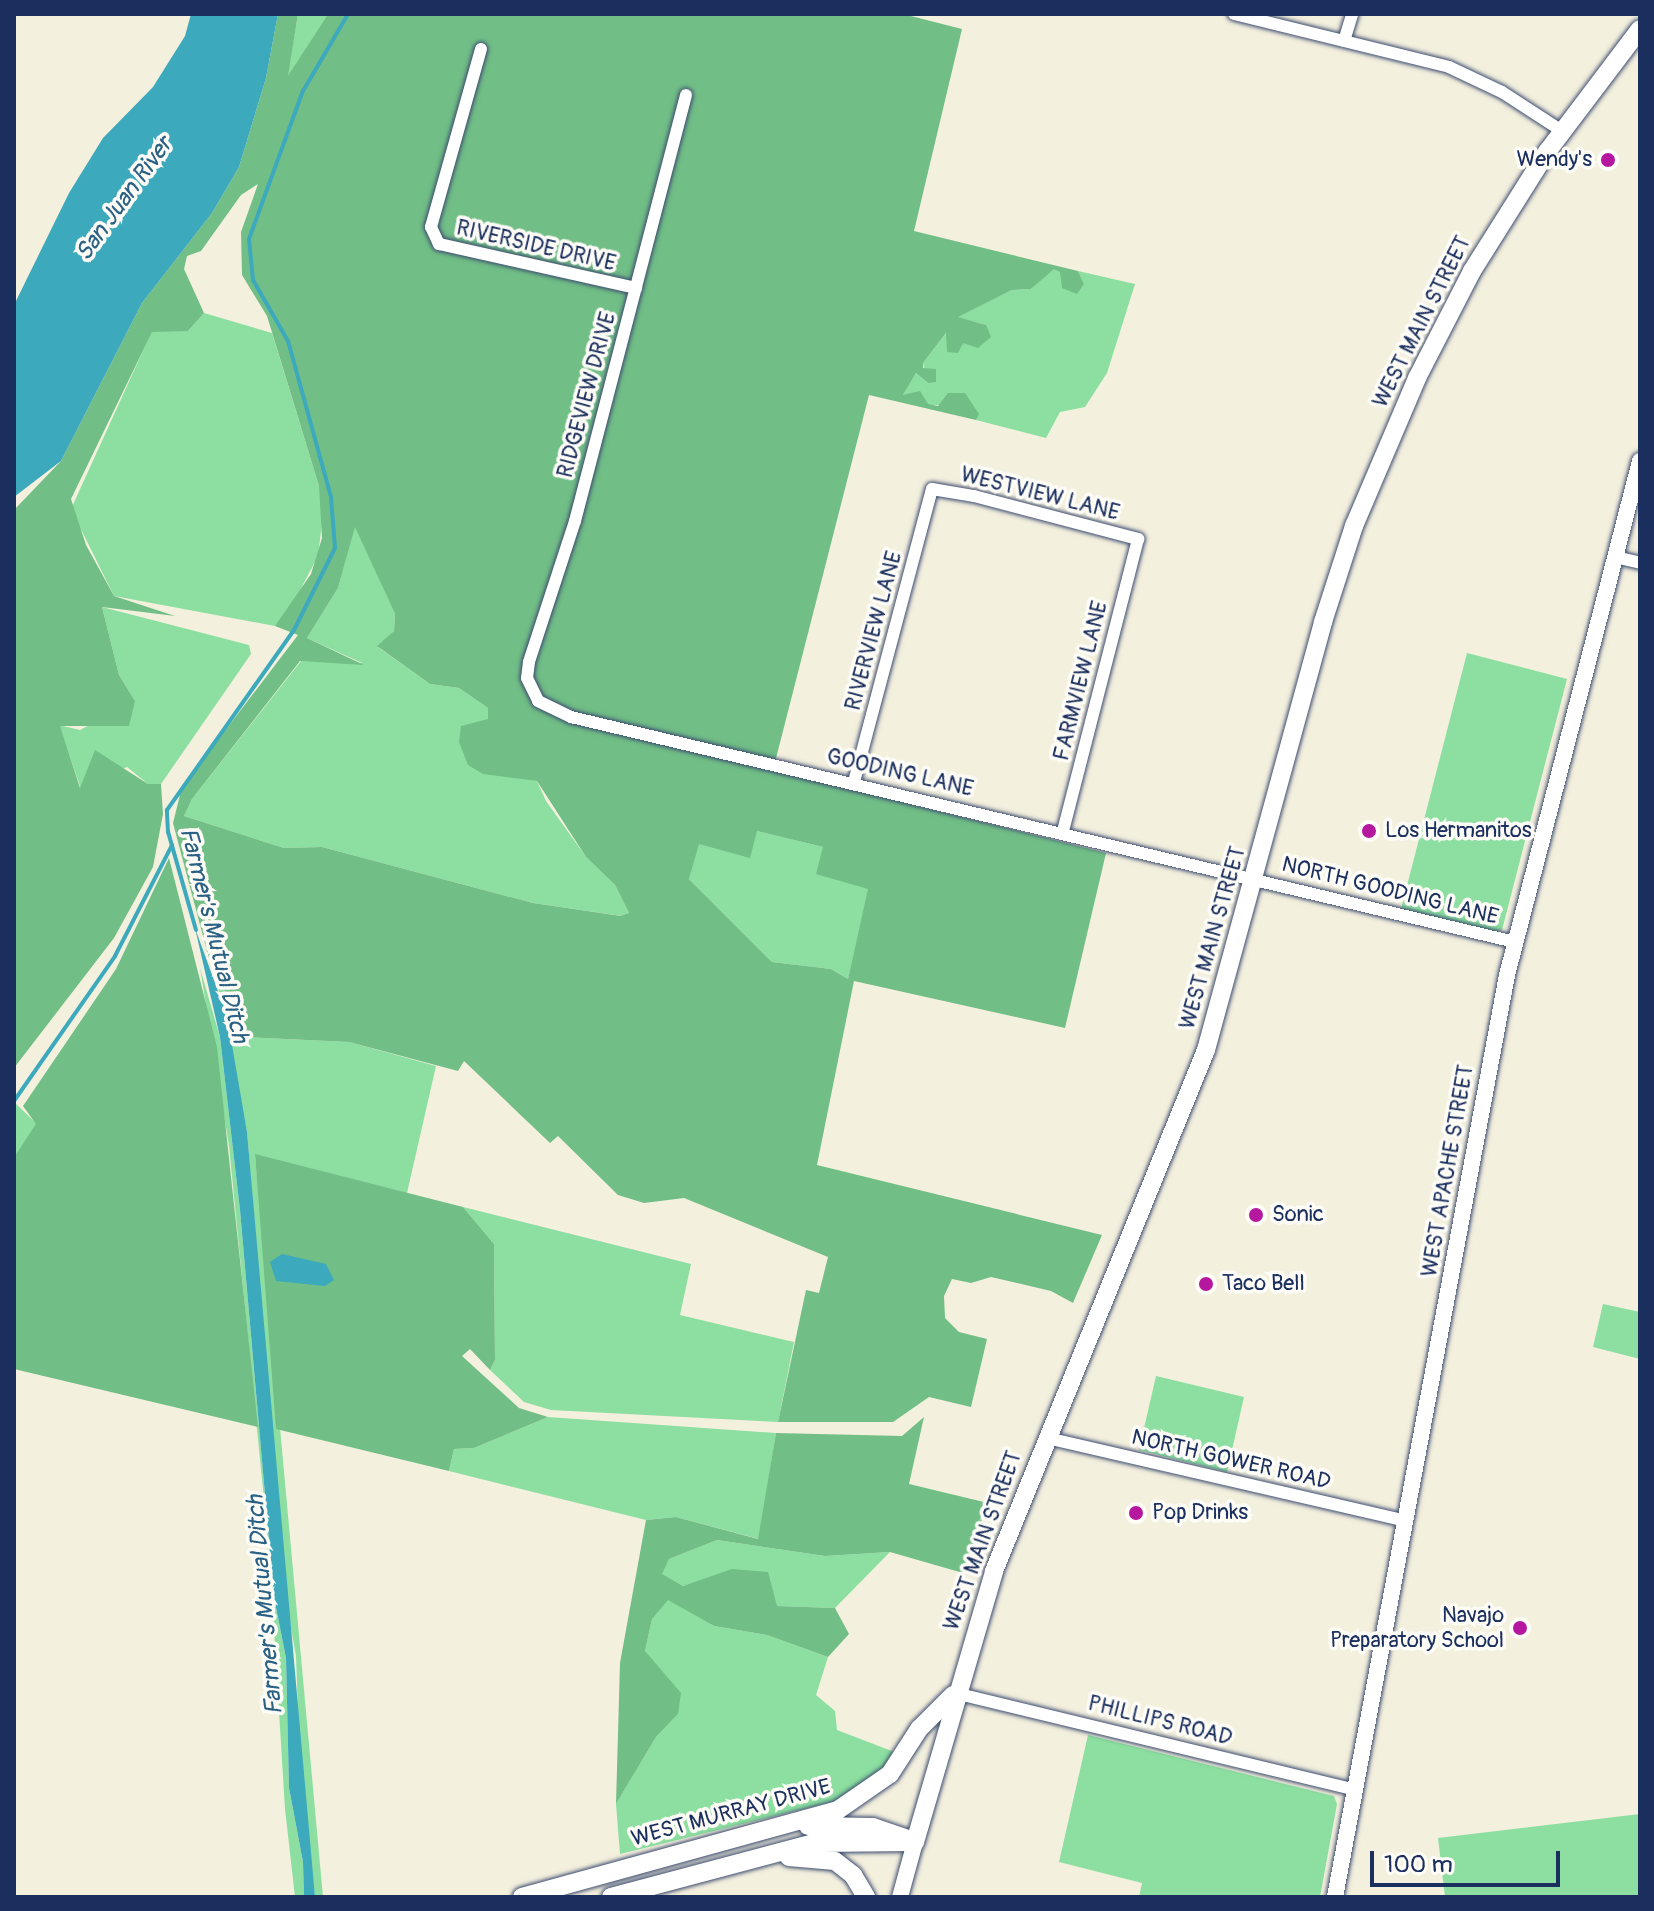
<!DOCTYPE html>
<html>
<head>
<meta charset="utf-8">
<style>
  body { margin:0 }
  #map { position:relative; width:1654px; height:1911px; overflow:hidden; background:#f4f0de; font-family:Pangolin,sans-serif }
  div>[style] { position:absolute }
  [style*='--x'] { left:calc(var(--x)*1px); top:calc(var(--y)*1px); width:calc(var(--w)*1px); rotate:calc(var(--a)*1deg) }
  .green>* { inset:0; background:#8cdfa0 }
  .forest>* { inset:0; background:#71be86 }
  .water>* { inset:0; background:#3da9bd }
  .stream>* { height:4px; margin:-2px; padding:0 2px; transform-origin:2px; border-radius:2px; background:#3da9bd }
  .roads { filter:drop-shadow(0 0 2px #3c4c71) drop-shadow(0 0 2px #3c4c71) }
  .minor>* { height:12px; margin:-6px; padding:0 6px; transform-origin:6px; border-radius:6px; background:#fff }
  .major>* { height:16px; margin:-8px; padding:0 8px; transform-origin:8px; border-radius:8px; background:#fff }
  .highway>* { height:18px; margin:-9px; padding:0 9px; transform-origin:9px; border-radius:9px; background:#fff }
  .dots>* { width:22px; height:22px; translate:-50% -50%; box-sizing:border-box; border:4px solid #fdfcf7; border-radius:50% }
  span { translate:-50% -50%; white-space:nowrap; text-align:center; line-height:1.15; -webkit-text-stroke:7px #fdfcf7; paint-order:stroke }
  .poi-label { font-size:22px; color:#1b2f5e }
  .right { translate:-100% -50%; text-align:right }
  .left { translate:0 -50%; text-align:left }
  .street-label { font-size:22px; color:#1b2f5e }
  .water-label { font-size:24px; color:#296084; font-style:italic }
  .frame { position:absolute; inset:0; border:16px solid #1b2f5e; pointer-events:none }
  .scale { position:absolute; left:1370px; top:1851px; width:190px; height:36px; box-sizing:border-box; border:4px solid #1b2f5e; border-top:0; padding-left:10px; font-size:24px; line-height:28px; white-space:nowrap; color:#1b2f5e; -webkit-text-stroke:6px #fdfcf7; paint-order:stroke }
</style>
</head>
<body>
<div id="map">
  <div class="green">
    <i style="clip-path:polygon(298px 14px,328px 14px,287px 79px)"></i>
    <i style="clip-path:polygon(1054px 268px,1084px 284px,1078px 271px,1135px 284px,1107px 373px,1085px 407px,1060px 412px,1046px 438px,976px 420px,978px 414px,971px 405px,928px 405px,903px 395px,916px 373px,928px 383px,923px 363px,947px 332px,947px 352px,986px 325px,957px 317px,1012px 290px,1031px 289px)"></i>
    <i style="clip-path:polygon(204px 313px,272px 333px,319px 486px,324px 506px,318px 556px,287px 615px,275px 626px,114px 596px,71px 509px,152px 331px,188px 331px)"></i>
    <i style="clip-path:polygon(355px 525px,395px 614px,394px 631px,378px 647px,430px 684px,459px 688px,488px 708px,510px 776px,537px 781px,546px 801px,586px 857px,615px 885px,629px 913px,622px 916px,533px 903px,322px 847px,284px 848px,184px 816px,192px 799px,301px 661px,362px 663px,307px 638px,338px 588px)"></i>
    <i style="clip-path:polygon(102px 607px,249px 645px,251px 654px,161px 784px,148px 784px,127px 767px,81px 789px,59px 725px,80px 730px,135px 701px,119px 675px)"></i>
    <i style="clip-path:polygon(1467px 653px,1567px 679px,1502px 930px,1493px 932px,1401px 909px)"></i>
    <i style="clip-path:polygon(757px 831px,823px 847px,869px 889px,848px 979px,831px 969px,772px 962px,689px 879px,698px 844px)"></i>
    <i style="clip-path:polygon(214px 967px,246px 1037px,349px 1042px,436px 1066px,407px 1193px,255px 1155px,323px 1897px,315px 1897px,300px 1769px,296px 1656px,285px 1594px,247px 1132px)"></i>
    <i style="clip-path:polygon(200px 968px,220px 1037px,240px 1210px,274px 1597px,286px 1658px,289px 1788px,303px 1862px,304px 1897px,295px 1897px,285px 1809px,269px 1550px,229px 1146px)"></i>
    <i style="clip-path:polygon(14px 1102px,37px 1124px,14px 1157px)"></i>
    <i style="clip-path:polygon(463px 1207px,691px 1264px,680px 1315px,794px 1342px,778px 1422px,551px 1410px,524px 1402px,490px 1370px,495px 1360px,494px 1244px)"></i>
    <i style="clip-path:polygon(1603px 1304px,1640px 1312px,1640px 1359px,1593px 1347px)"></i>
    <i style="clip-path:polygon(1156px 1376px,1244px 1397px,1227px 1472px,1139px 1450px)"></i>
    <i style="clip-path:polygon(548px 1417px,776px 1433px,759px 1539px,676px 1517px,646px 1520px,449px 1471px,454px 1449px,474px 1448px)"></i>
    <i style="clip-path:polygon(717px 1540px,825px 1556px,890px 1552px,835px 1608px,777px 1606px,707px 1579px,683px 1586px,661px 1574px,669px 1559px)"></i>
    <i style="clip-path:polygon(668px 1599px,714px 1626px,767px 1635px,828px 1657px,816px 1695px,835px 1711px,837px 1730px,897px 1753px,879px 1773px,840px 1800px,620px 1854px,616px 1804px,656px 1737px,678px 1714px,661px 1673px,645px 1651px,652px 1619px)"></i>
    <i style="clip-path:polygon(1088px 1735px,1334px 1796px,1337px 1804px,1320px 1897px,1139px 1897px,1142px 1883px,1059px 1862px)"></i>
    <i style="clip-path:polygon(1640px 1814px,1640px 1897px,1445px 1897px,1438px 1838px)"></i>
  </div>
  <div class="forest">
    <i style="clip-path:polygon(evenodd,278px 14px,298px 14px,288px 76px,328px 14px,903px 14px,962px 29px,914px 231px,1078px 271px,1084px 284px,1077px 294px,1062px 288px,1060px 272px,1054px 269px,1031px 289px,1012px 290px,958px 317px,986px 325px,991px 337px,978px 348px,963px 343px,958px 353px,947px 352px,946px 333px,923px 363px,923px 368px,936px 369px,936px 382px,928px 383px,916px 373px,903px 395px,920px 391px,928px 404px,938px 406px,948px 393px,965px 393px,979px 414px,976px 420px,869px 395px,773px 770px,1106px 853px,1065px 1028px,854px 981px,817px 1165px,1102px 1235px,1073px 1303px,1051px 1291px,991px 1277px,971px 1283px,952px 1279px,944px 1296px,945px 1318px,959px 1332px,987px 1339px,971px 1407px,929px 1397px,893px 1422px,778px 1422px,806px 1290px,819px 1293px,828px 1257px,684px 1198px,644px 1203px,618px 1195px,558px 1136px,550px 1143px,464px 1061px,458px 1071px,349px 1042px,246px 1037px,208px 955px,173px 823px,182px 787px,298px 635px,275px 626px,311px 574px,322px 538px,319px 486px,267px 316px,242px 275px,241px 232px,258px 184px,241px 195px,201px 251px,187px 256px,184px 269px,204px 313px,188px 331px,152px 332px,71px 499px,86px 545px,114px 596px,175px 616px,102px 607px,119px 675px,135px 701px,129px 726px,60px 726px,80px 788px,95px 750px,148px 784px,161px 784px,163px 814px,153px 867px,114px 938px,14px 1068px,14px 510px,61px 461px,142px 303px,212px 213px,239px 167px,266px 78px,278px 14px,355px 527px,395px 614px,394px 631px,377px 646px,430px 684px,459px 688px,488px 708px,488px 719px,461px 726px,459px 742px,468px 765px,483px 774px,537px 781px,586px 857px,615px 885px,629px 913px,621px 916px,533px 903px,322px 847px,284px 848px,184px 816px,192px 799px,300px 661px,364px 665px,307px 638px,338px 588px,355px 527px,278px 14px,757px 831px,823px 847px,816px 874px,868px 889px,848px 979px,831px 969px,772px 962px,689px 879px,699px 844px,750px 858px,757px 831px)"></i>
    <i style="clip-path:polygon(169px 858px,217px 1047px,258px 1427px,14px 1369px,14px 1157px,36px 1124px,23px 1106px,116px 969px)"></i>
    <i style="clip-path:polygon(255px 1154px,463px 1207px,494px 1244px,495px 1360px,490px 1370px,470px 1349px,462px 1356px,519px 1408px,548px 1417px,474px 1448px,454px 1449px,449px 1471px,276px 1429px)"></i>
    <i style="clip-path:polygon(924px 1417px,909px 1484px,988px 1503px,963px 1573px,890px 1552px,825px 1556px,717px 1540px,669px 1559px,662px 1574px,683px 1586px,732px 1569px,768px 1572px,777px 1606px,835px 1608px,849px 1634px,828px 1657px,767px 1635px,714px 1626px,668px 1600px,652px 1619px,645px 1651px,681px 1693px,678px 1714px,656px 1737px,616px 1804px,620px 1663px,646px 1520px,676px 1517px,758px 1539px,776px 1433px,902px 1436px)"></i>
  </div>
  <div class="water">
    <i style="clip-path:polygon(191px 14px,278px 14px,266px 78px,239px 167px,212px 213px,142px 303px,61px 461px,14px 497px,14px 305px,69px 193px,103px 138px,153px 87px,185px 36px)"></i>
    <i style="clip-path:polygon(195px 928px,227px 1016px,247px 1132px,315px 1897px,304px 1897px,303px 1862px,289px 1788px,286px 1658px,274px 1597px,240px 1210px,220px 1037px)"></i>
    <i style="clip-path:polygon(282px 1254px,326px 1264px,334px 1280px,325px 1286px,276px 1281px,270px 1262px)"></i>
  </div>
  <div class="stream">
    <i style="--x:196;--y:930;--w:102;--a:-105.9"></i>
    <i style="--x:168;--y:832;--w:22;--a:-93"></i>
    <i style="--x:167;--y:810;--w:220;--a:-54.8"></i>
    <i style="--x:294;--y:630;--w:92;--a:-63.4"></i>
    <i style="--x:335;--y:548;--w:51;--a:-94.5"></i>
    <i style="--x:331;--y:497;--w:162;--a:-105.4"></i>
    <i style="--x:288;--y:341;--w:70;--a:-119.8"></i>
    <i style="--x:253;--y:280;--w:41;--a:-95.6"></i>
    <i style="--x:249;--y:239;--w:158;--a:-70"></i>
    <i style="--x:303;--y:91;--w:89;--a:-59.7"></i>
    <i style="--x:14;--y:1101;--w:177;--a:-55.1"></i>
    <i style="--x:115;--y:956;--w:125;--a:-62.8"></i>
  </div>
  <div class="roads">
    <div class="minor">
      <i style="--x:1234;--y:14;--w:221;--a:13.8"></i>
      <i style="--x:1449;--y:67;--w:59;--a:25.3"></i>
      <i style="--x:1502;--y:92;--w:72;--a:33"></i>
      <i style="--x:1344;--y:41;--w:28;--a:-73"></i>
      <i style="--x:481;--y:49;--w:185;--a:105.7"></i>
      <i style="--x:431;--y:227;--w:19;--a:65"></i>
      <i style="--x:439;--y:244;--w:202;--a:12.6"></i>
      <i style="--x:686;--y:95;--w:440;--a:104.6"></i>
      <i style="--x:575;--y:521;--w:148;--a:108.1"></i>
      <i style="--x:529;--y:662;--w:16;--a:97"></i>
      <i style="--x:527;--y:678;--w:25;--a:64"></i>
      <i style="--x:538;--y:701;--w:37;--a:26"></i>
      <i style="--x:571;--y:717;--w:970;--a:13.41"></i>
      <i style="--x:1615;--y:557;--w:26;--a:13"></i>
      <i style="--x:854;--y:782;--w:303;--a:-75.1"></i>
      <i style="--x:932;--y:489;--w:43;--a:9.5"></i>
      <i style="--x:974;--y:496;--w:170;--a:14.7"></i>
      <i style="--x:1138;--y:539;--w:302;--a:104.4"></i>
      <i style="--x:1047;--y:1438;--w:368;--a:13"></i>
      <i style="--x:955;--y:1693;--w:412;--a:13.6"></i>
    </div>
    <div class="major">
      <i style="--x:900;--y:1897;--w:57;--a:-74.7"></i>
      <i style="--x:1335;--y:1897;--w:938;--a:-79.43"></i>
      <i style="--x:1507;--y:975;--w:531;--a:-75.49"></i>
    </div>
    <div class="highway">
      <i style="--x:808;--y:1826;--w:65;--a:0.9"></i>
      <i style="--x:873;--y:1827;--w:37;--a:19"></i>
      <i style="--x:915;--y:1842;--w:282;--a:-73.7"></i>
      <i style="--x:994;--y:1571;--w:562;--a:-67.86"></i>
      <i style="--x:1206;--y:1050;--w:444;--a:-74.7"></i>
      <i style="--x:1323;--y:622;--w:101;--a:-72.1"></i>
      <i style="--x:1354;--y:526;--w:161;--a:-66.9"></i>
      <i style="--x:1417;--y:378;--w:120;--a:-62.8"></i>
      <i style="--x:1472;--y:271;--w:141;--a:-57.8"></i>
      <i style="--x:1547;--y:152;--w:154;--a:-52.9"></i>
      <i style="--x:789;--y:1857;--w:46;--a:5"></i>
      <i style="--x:835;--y:1861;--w:23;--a:38"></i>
      <i style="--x:853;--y:1875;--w:26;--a:59"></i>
      <i style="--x:522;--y:1897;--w:328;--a:-15.4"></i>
      <i style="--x:838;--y:1810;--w:63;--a:-34.7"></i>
      <i style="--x:890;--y:1774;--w:54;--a:-57.2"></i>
      <i style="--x:919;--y:1729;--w:48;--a:-45"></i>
      <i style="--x:611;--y:1897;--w:210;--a:-14.9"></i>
      <i style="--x:814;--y:1843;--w:101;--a:-0.6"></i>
    </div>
  </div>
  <div class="dots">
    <i style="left:1608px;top:160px;background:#b5179e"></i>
    <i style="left:1369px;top:831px;background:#b5179e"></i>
    <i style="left:1256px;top:1215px;background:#b5179e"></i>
    <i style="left:1206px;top:1284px;background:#b5179e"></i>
    <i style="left:1136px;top:1513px;background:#b5179e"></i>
    <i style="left:1520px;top:1628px;background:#b5179e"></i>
  </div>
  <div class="poi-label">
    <span class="right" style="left:1592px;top:160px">Wendy's</span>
    <span class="left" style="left:1385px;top:831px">Los Hermanitos</span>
    <span class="left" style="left:1272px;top:1215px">Sonic</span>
    <span class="left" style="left:1222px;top:1284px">Taco Bell</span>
    <span class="left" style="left:1152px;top:1513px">Pop Drinks</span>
    <span class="right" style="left:1504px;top:1628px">Navajo<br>Preparatory School</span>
  </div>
  <div class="street-label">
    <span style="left:536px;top:246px;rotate:13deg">RIVERSIDE DRIVE</span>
    <span style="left:1422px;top:322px;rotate:-63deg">WEST MAIN STREET</span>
    <span style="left:587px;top:395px;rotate:-75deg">RIDGEVIEW DRIVE</span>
    <span style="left:1040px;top:494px;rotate:14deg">WESTVIEW LANE</span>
    <span style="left:874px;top:631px;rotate:-75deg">RIVERVIEW LANE</span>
    <span style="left:1081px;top:681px;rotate:-76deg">FARMVIEW LANE</span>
    <span style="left:900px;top:773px;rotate:13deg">GOODING LANE</span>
    <span style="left:1390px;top:891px;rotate:14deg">NORTH GOODING LANE</span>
    <span style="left:1213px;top:938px;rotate:-74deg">WEST MAIN STREET</span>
    <span style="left:1448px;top:1171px;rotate:-80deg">WEST APACHE STREET</span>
    <span style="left:1231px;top:1460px;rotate:13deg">NORTH GOWER ROAD</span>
    <span style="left:983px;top:1541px;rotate:-70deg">WEST MAIN STREET</span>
    <span style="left:1160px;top:1721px;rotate:14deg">PHILLIPS ROAD</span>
    <span style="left:731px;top:1813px;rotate:-15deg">WEST MURRAY DRIVE</span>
  </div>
  <div class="water-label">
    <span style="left:124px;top:199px;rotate:-54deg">San Juan River</span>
    <span style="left:214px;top:935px;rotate:76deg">Farmer's Mutual Ditch</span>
    <span style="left:265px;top:1605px;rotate:-95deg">Farmer's Mutual Ditch</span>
  </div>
  <div class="frame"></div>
  <div class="scale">100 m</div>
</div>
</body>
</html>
